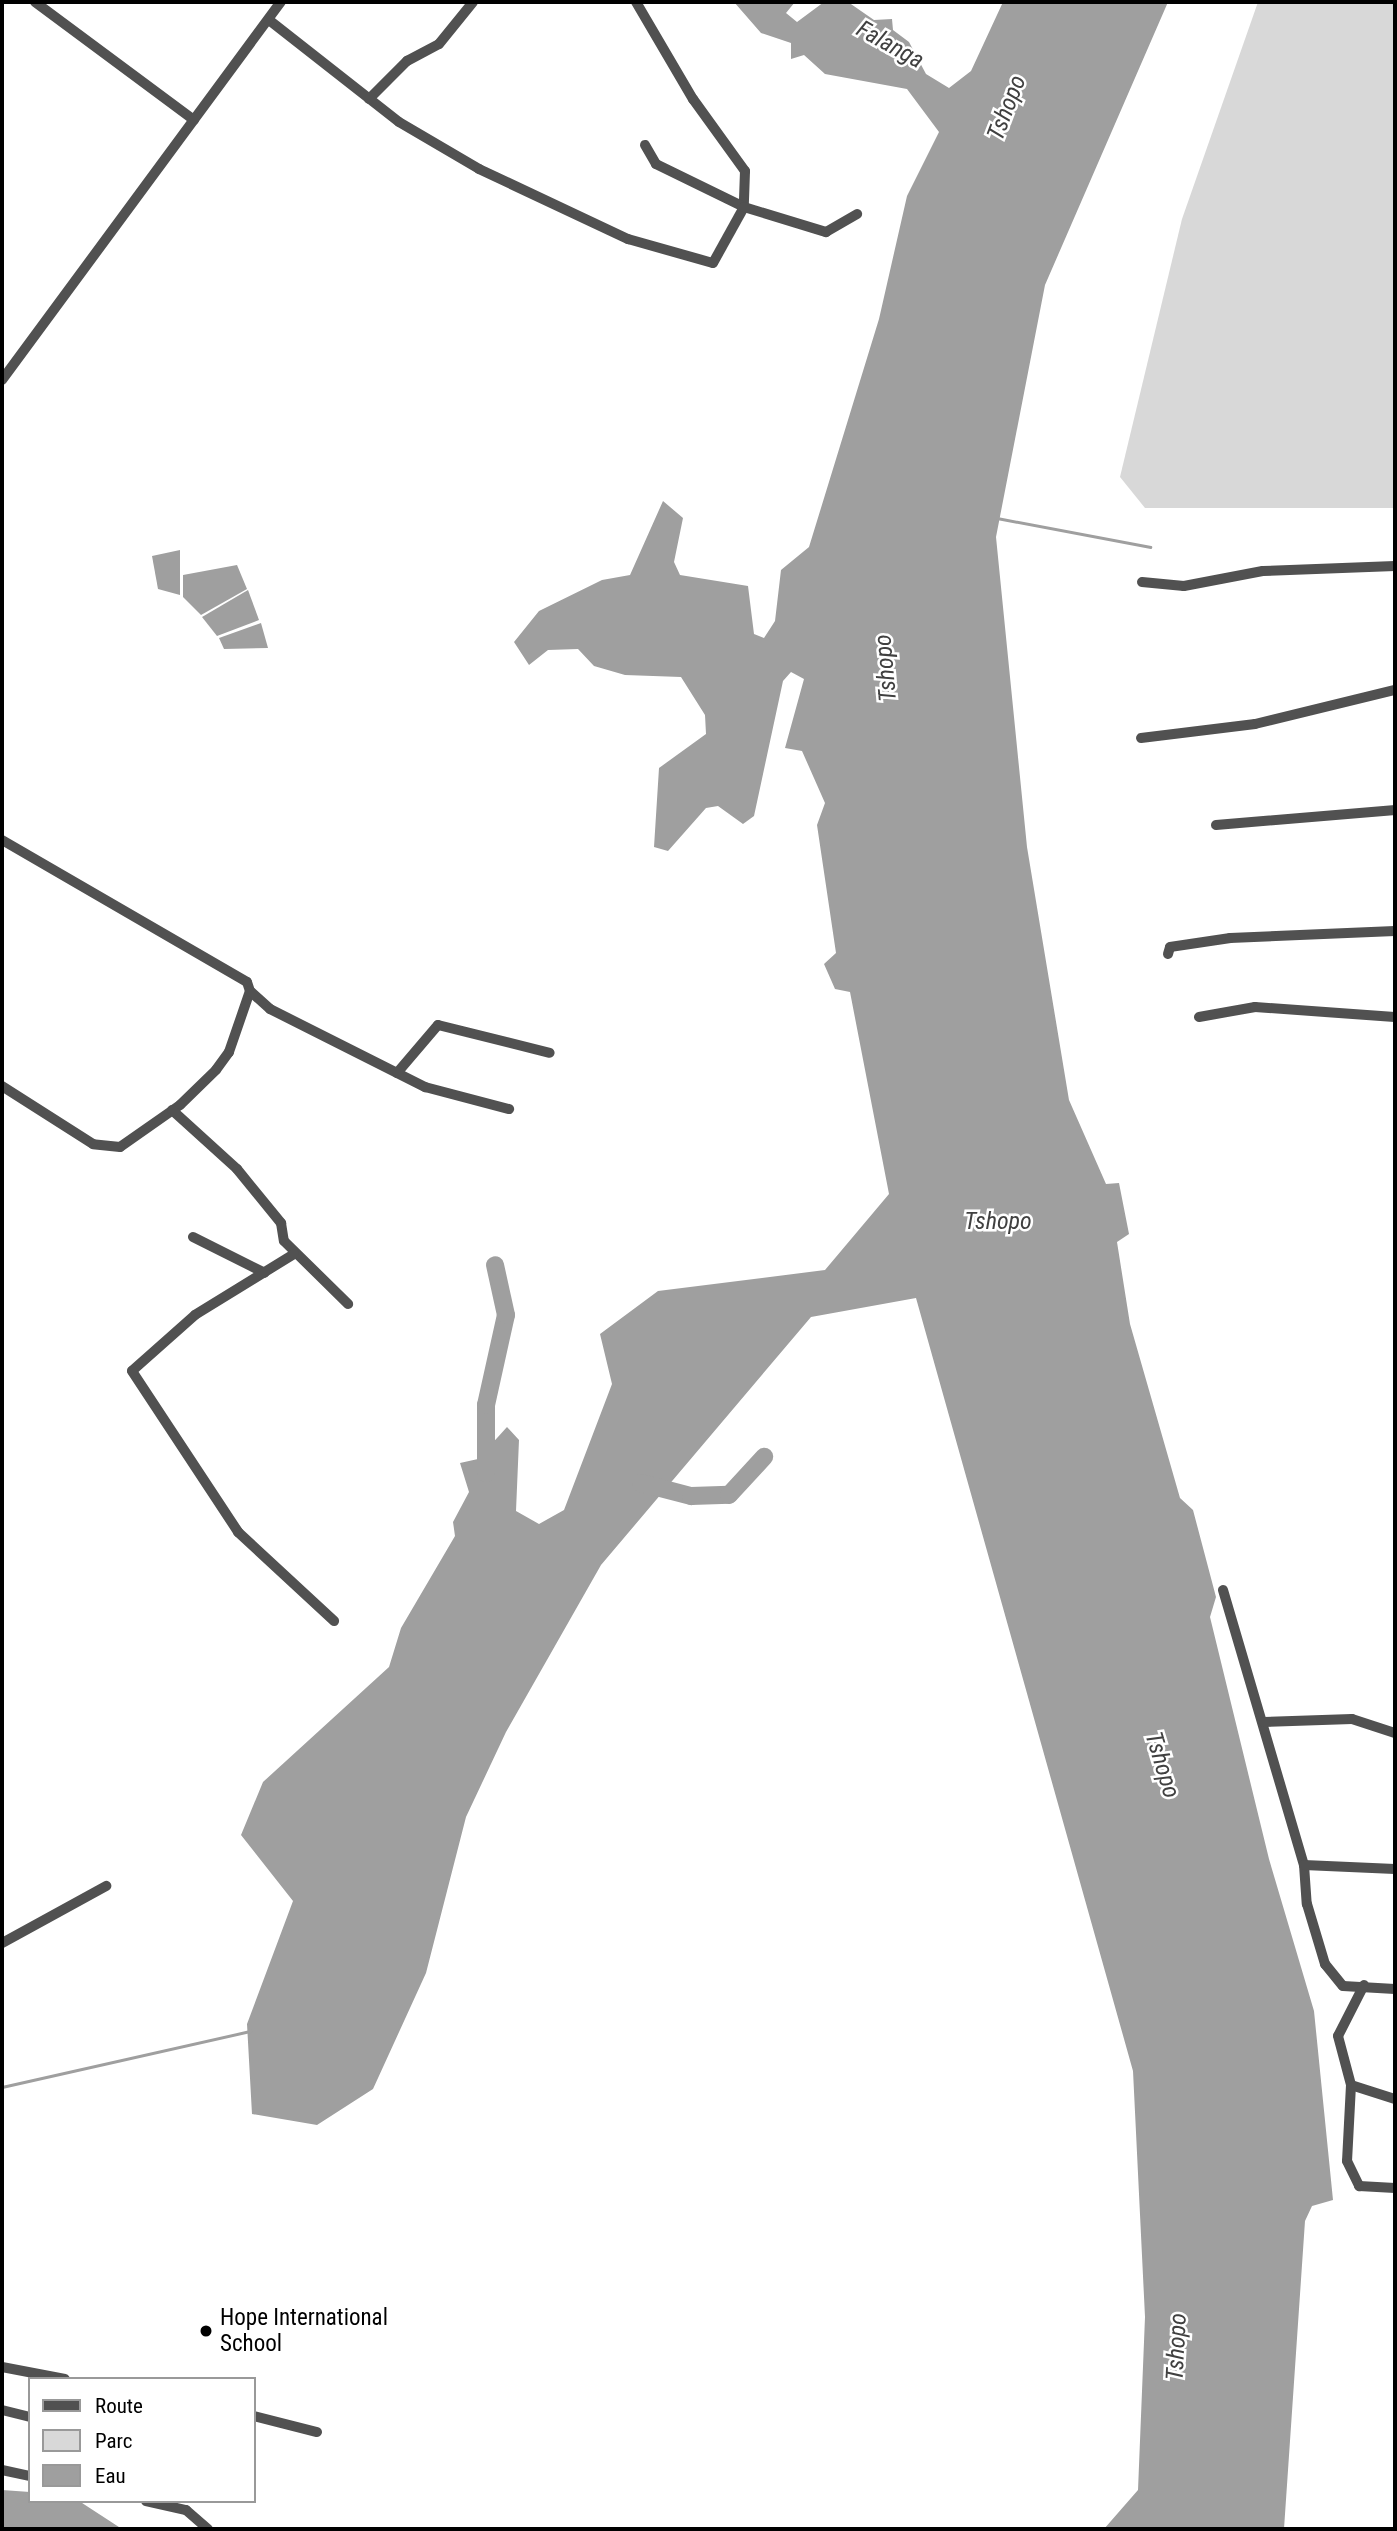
<!DOCTYPE html>
<html>
<head>
<meta charset="utf-8">
<style>
  body { margin:0 }
  #map { position:relative; width:1397px; height:2531px; overflow:hidden; background:#fff; font-family:"Roboto Condensed",sans-serif }
  div>[style] { position:absolute }
  [style*='--x'] { left:calc(var(--x)*1px); top:calc(var(--y)*1px); width:calc(var(--w)*1px); rotate:calc(var(--a)*1deg) }
  .green>* { inset:0; background:#d8d8d8 }
  .water>* { inset:0; background:#9f9f9f }
  .stream>* { height:2.5px; margin:-1.25px; padding:0 1.25px; transform-origin:1.25px; border-radius:1.25px; background:#9f9f9f }
  .river>* { height:18px; margin:-9px; padding:0 9px; transform-origin:9px; border-radius:9px; background:#9f9f9f }
  .minor>* { height:10px; margin:-5px; padding:0 5px; transform-origin:5px; border-radius:5px; background:#515151 }
  .dots>* { width:19px; height:19px; translate:-50% -50%; box-sizing:border-box; border:4px solid #fff; border-radius:50% }
  span { translate:-50% -50%; white-space:nowrap; text-align:center; line-height:1.15; -webkit-text-stroke:5px #fff; paint-order:stroke }
  .poi-label { font-size:23px; color:#000 }
  .left { translate:0 -50%; text-align:left }
  .water-label { font-size:24px; color:#404040; font-style:italic }
  .frame { position:absolute; inset:0; border:4px solid #000; pointer-events:none }
  .legend { position:absolute; left:28px; top:2377px; width:228px; height:126px; box-sizing:border-box; background:#fff; border:2px solid #999; margin:0; padding:9px 12px; list-style:none; font-size:21px; color:#000 }
  .legend li { display:flex; align-items:center; gap:14px; height:35px }
  .legend b { width:35px; border:2px solid #999 }
</style>
</head>
<body>
<div id="map">
  <div class="green">
    <i style="clip-path:polygon(1258px 2px,1395px 2px,1395px 508px,1145px 508px,1120px 477px,1182px 219px)"></i>
  </div>
  <div class="water">
    <i style="clip-path:polygon(734px 2px,795px 2px,786px 13px,797px 22px,824px 2px,848px 2px,874px 20px,892px 19px,893px 30px,909px 42px,926px 74px,949px 88px,971px 71px,1003px 2px,1168px 2px,1045px 285px,996px 537px,1027px 847px,1069px 1100px,1106px 1184px,1119px 1183px,1129px 1234px,1117px 1242px,1130px 1324px,1180px 1498px,1193px 1510px,1216px 1597px,1210px 1617px,1269px 1859px,1314px 2011px,1333px 2200px,1312px 2206px,1305px 2221px,1284px 2529px,1104px 2529px,1138px 2490px,1145px 2317px,1133px 2071px,916px 1298px,811px 1317px,601px 1565px,506px 1732px,466px 1817px,426px 1973px,373px 2089px,317px 2125px,252px 2114px,247px 2024px,293px 1901px,241px 1835px,263px 1782px,389px 1667px,401px 1628px,455px 1536px,453px 1522px,469px 1492px,460px 1463px,478px 1459px,507px 1427px,519px 1440px,516px 1511px,539px 1524px,564px 1510px,612px 1384px,600px 1334px,658px 1291px,825px 1270px,889px 1194px,850px 992px,835px 989px,824px 964px,836px 953px,817px 825px,825px 803px,802px 751px,785px 748px,804px 679px,791px 672px,783px 681px,754px 816px,743px 824px,718px 806px,706px 808px,668px 851px,654px 847px,659px 768px,706px 734px,705px 715px,681px 677px,625px 675px,594px 666px,578px 649px,548px 650px,529px 665px,514px 642px,539px 611px,602px 580px,630px 575px,663px 501px,683px 518px,674px 562px,680px 575px,748px 586px,754px 634px,764px 638px,775px 621px,781px 570px,809px 547px,879px 319px,907px 196px,939px 132px,907px 89px,825px 74px,804px 55px,791px 59px,791px 43px,761px 33px)"></i>
    <i style="clip-path:polygon(180px 550px,180px 595px,158px 589px,152px 556px)"></i>
    <i style="clip-path:polygon(237px 565px,247px 589px,201px 615px,183px 597px,183px 575px)"></i>
    <i style="clip-path:polygon(248px 590px,259px 620px,217px 636px,202px 617px)"></i>
    <i style="clip-path:polygon(261px 623px,268px 648px,224px 649px,219px 638px)"></i>
    <i style="clip-path:polygon(2px 2490px,30px 2492px,30px 2501px,79px 2501px,122px 2529px,2px 2529px)"></i>
  </div>
  <div class="stream">
    <i style="--x:997;--y:518;--w:156;--a:10.7"></i>
    <i style="--x:2;--y:2087;--w:255;--a:-12.7"></i>
  </div>
  <div class="river">
    <i style="--x:486;--y:1473;--w:68;--a:-90"></i>
    <i style="--x:486;--y:1405;--w:92;--a:-77.5"></i>
    <i style="--x:506;--y:1315;--w:51;--a:-102.4"></i>
    <i style="--x:641;--y:1483;--w:52;--a:14.6"></i>
    <i style="--x:691;--y:1496;--w:38;--a:-2"></i>
    <i style="--x:729;--y:1495;--w:52;--a:-47.4"></i>
  </div>
  <div class="minor">
    <i style="--x:35;--y:2;--w:198;--a:36.6"></i>
    <i style="--x:636;--y:2;--w:113;--a:59.6"></i>
    <i style="--x:693;--y:99;--w:89;--a:54.2"></i>
    <i style="--x:745;--y:171;--w:36;--a:92"></i>
    <i style="--x:744;--y:207;--w:98;--a:-154"></i>
    <i style="--x:656;--y:164;--w:22;--a:-120"></i>
    <i style="--x:269;--y:20;--w:165;--a:38.1"></i>
    <i style="--x:399;--y:122;--w:93;--a:30.4"></i>
    <i style="--x:479;--y:169;--w:165;--a:25.2"></i>
    <i style="--x:628;--y:239;--w:88;--a:15.8"></i>
    <i style="--x:713;--y:263;--w:64;--a:-61"></i>
    <i style="--x:744;--y:207;--w:86;--a:17"></i>
    <i style="--x:826;--y:232;--w:36;--a:-30"></i>
    <i style="--x:369;--y:99;--w:54;--a:-45"></i>
    <i style="--x:407;--y:61;--w:36;--a:-28"></i>
    <i style="--x:439;--y:44;--w:54;--a:-51"></i>
    <i style="--x:2;--y:380;--w:470;--a:-53.6"></i>
    <i style="--x:1142;--y:582;--w:42;--a:5.4"></i>
    <i style="--x:1184;--y:586;--w:80;--a:-10.8"></i>
    <i style="--x:1263;--y:571;--w:132;--a:-2.2"></i>
    <i style="--x:1141;--y:738;--w:115;--a:-7"></i>
    <i style="--x:1255;--y:724;--w:144;--a:-13.7"></i>
    <i style="--x:1216;--y:825;--w:180;--a:-4.8"></i>
    <i style="--x:2;--y:840;--w:283;--a:30.1"></i>
    <i style="--x:247;--y:982;--w:9;--a:72"></i>
    <i style="--x:250;--y:991;--w:65;--a:109"></i>
    <i style="--x:229;--y:1052;--w:22;--a:126"></i>
    <i style="--x:216;--y:1070;--w:50;--a:135.8"></i>
    <i style="--x:180;--y:1105;--w:73;--a:145"></i>
    <i style="--x:120;--y:1147;--w:27;--a:-174"></i>
    <i style="--x:93;--y:1144;--w:108;--a:-147.5"></i>
    <i style="--x:1168;--y:954;--w:7;--a:-74"></i>
    <i style="--x:1170;--y:947;--w:61;--a:-8.5"></i>
    <i style="--x:1230;--y:938;--w:165;--a:-2.4"></i>
    <i style="--x:250;--y:991;--w:27;--a:42"></i>
    <i style="--x:270;--y:1009;--w:174;--a:26.7"></i>
    <i style="--x:425;--y:1087;--w:87;--a:14.7"></i>
    <i style="--x:1199;--y:1017;--w:57;--a:-10.1"></i>
    <i style="--x:1255;--y:1007;--w:140;--a:4.1"></i>
    <i style="--x:397;--y:1073;--w:63;--a:-49.5"></i>
    <i style="--x:438;--y:1025;--w:115;--a:14"></i>
    <i style="--x:172;--y:1110;--w:88;--a:42.2"></i>
    <i style="--x:237;--y:1169;--w:70;--a:50.8"></i>
    <i style="--x:281;--y:1223;--w:18;--a:81"></i>
    <i style="--x:284;--y:1241;--w:90;--a:44.5"></i>
    <i style="--x:193;--y:1237;--w:80;--a:26.6"></i>
    <i style="--x:294;--y:1254;--w:116;--a:148.4"></i>
    <i style="--x:195;--y:1315;--w:84;--a:138.4"></i>
    <i style="--x:132;--y:1371;--w:193;--a:56.6"></i>
    <i style="--x:238;--y:1532;--w:131;--a:42.8"></i>
    <i style="--x:1223;--y:1590;--w:287;--a:73.6"></i>
    <i style="--x:1304;--y:1865;--w:39;--a:86"></i>
    <i style="--x:1307;--y:1904;--w:63;--a:73.3"></i>
    <i style="--x:1325;--y:1964;--w:28;--a:51"></i>
    <i style="--x:1343;--y:1986;--w:52;--a:3.3"></i>
    <i style="--x:1264;--y:1722;--w:88;--a:-2"></i>
    <i style="--x:1352;--y:1719;--w:45;--a:18"></i>
    <i style="--x:1304;--y:1865;--w:91;--a:2.5"></i>
    <i style="--x:2;--y:1943;--w:119;--a:-28.7"></i>
    <i style="--x:1364;--y:1985;--w:57;--a:117"></i>
    <i style="--x:1338;--y:2036;--w:51;--a:75.1"></i>
    <i style="--x:1351;--y:2085;--w:76;--a:93"></i>
    <i style="--x:1347;--y:2161;--w:28;--a:64"></i>
    <i style="--x:1359;--y:2186;--w:36;--a:3"></i>
    <i style="--x:1351;--y:2085;--w:46;--a:17.7"></i>
    <i style="--x:2;--y:2367;--w:64;--a:10.8"></i>
    <i style="--x:2;--y:2410;--w:29;--a:14"></i>
    <i style="--x:254;--y:2416;--w:65;--a:14.3"></i>
    <i style="--x:2;--y:2470;--w:29;--a:12"></i>
    <i style="--x:146;--y:2501;--w:41;--a:12.7"></i>
    <i style="--x:186;--y:2510;--w:29;--a:41"></i>
  </div>
  <div class="dots">
    <i style="left:206px;top:2331px;background:#000"></i>
  </div>
  <div class="poi-label">
    <span class="left" style="left:220px;top:2331px">Hope International<br>School</span>
  </div>
  <div class="water-label">
    <span style="left:890px;top:45px;rotate:29deg">Falanga</span>
    <span style="left:1007px;top:108px;rotate:-69deg">Tshopo</span>
    <span style="left:886px;top:668px;rotate:-95deg">Tshopo</span>
    <span style="left:998px;top:1222px">Tshopo</span>
    <span style="left:1162px;top:1765px;rotate:73deg">Tshopo</span>
    <span style="left:1177px;top:2347px;rotate:-87deg">Tshopo</span>
  </div>
  <div class="frame"></div>
  <ul class="legend">
  <li><b style="height:9px;background:#515151"></b>Route</li>
  <li><b style="height:19px;background:#d8d8d8"></b>Parc</li>
  <li><b style="height:19px;background:#9f9f9f"></b>Eau</li>
  </ul>
</div>
</body>
</html>
